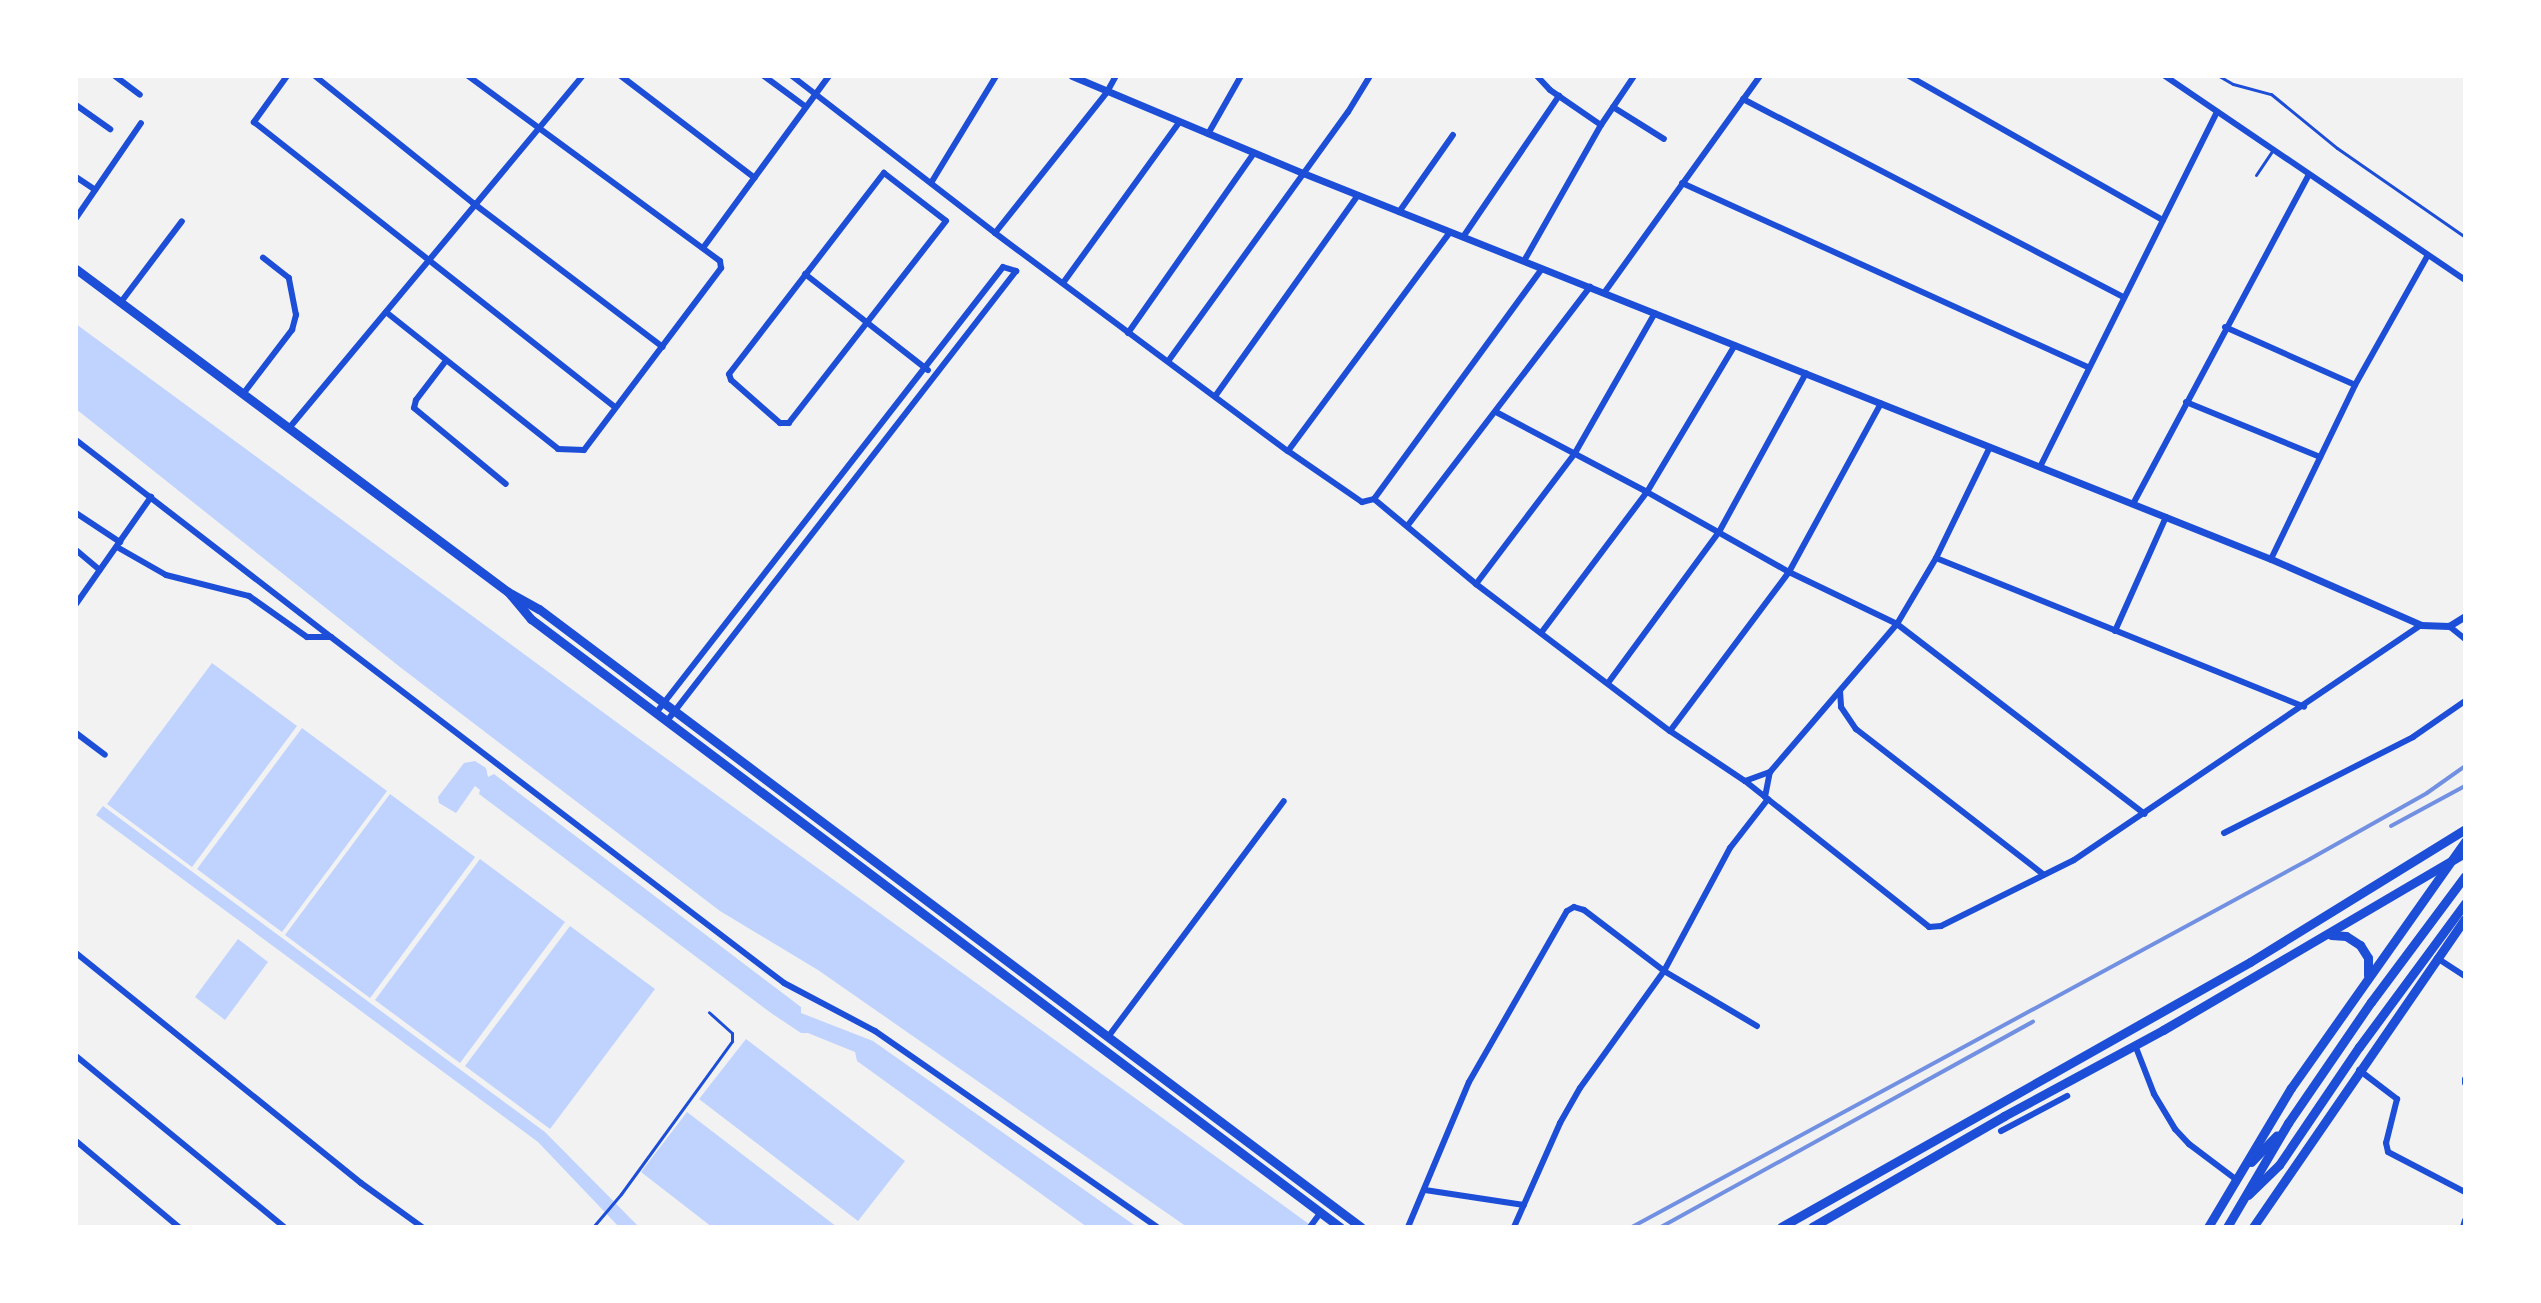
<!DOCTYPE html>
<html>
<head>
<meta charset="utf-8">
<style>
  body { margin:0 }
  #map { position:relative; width:2541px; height:1303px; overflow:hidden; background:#f2f2f2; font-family:Karla,sans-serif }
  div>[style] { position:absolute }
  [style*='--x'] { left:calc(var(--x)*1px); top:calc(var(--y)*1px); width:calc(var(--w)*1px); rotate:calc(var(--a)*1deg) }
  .water>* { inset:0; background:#bfd3fe }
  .service>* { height:3px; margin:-1.5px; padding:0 1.5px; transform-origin:1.5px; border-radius:1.5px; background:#1d4ed8 }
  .minor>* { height:6px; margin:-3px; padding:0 3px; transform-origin:3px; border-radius:3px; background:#1d4ed8 }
  .tertiary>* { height:7px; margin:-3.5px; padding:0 3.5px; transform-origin:3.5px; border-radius:3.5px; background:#1d4ed8 }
  .primary>* { height:9px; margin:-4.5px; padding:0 4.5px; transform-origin:4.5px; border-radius:4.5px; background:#1d4ed8 }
  .trunk>* { height:9px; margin:-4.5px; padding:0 4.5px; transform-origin:4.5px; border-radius:4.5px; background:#1d4ed8 }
  .rail>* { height:4px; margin:-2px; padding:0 2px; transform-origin:2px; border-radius:2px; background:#7290e2 }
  span { translate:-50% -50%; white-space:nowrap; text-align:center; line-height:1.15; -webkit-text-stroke:8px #fff; paint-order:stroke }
  .frame { position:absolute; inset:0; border:78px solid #fff; pointer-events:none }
</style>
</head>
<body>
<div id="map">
  <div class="water">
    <i style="clip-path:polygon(76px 324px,634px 735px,1313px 1227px,1187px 1227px,818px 970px,720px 911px,400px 667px,76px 409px)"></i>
    <i style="clip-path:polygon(212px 663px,297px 726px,192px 867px,107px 804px)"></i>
    <i style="clip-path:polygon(302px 728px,387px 791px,282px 932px,197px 869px)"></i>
    <i style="clip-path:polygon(475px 761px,486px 768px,488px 777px,494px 774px,801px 1007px,801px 1013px,873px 1041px,1137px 1227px,1087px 1227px,857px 1061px,855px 1052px,808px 1033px,801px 1033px,771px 1013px,479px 794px,480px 790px,475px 786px,456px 813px,439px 803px,438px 797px,464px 763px)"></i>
    <i style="clip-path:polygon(390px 794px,475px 857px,370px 998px,285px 935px)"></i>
    <i style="clip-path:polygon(103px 806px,545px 1132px,639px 1227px,619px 1227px,538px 1142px,96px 815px)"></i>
    <i style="clip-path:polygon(480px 859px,565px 922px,460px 1063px,375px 1000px)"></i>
    <i style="clip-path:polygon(570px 926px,655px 989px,550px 1129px,465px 1066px)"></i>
    <i style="clip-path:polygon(238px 939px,268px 962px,225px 1020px,195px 997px)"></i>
    <i style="clip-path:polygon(746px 1039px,905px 1161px,858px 1221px,699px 1099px)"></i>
    <i style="clip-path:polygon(687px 1112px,837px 1227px,712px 1227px,641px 1172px)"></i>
  </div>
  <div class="service">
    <i style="--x:2219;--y:76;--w:16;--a:30"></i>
    <i style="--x:2233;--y:84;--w:39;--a:15"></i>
    <i style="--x:2271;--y:94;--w:85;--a:39.3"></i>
    <i style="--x:2337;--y:148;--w:156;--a:34.8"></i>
    <i style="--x:2256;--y:175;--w:29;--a:-56"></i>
    <i style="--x:593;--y:1227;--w:43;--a:-49.7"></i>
    <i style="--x:621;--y:1194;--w:189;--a:-54"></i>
    <i style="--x:732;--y:1041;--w:8;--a:-90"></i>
    <i style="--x:732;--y:1033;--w:31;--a:-138"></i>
  </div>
  <div class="minor">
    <i style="--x:115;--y:76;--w:31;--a:37"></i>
    <i style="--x:287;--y:76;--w:57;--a:125.7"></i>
    <i style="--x:254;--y:122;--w:460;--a:38.3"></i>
    <i style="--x:315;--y:76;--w:203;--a:38.8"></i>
    <i style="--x:473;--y:203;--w:238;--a:37.2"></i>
    <i style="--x:621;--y:76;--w:168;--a:37.3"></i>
    <i style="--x:764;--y:76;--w:52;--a:36.4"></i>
    <i style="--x:792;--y:76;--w:257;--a:37.7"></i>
    <i style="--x:995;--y:233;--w:365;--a:36.7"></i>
    <i style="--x:1288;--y:451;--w:90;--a:34.6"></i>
    <i style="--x:1362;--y:502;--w:12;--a:-14"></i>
    <i style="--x:1537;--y:76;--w:19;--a:47"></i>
    <i style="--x:1550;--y:90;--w:62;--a:34.5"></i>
    <i style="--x:1909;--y:76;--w:292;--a:29.6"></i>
    <i style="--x:2165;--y:76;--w:363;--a:34.2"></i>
    <i style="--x:1743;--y:99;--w:429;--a:27.5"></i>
    <i style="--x:76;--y:105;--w:42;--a:35.2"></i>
    <i style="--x:1613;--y:107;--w:60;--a:32.1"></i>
    <i style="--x:1208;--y:134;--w:67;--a:-60.4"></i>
    <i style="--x:884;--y:173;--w:78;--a:37.7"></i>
    <i style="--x:946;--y:221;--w:256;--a:127.9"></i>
    <i style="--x:789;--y:423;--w:9;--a:180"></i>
    <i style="--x:780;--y:423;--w:65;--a:-138.7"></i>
    <i style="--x:731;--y:380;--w:6;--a:-108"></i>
    <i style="--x:729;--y:374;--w:254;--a:-52.4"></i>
    <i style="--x:76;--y:177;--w:23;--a:34"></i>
    <i style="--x:931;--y:183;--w:125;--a:-58.7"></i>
    <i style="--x:1682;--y:183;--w:446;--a:24.4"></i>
    <i style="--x:1399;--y:212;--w:94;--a:-55"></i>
    <i style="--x:76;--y:218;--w:115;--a:-55.6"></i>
    <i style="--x:995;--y:233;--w:180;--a:-51.5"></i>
    <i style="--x:1107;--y:92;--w:18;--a:-61"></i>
    <i style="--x:1463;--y:237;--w:171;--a:-55.8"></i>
    <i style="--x:703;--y:248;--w:213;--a:-53.8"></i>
    <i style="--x:1524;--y:261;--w:156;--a:-60.5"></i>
    <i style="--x:1601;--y:125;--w:59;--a:-56"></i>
    <i style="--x:805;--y:274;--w:156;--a:38"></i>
    <i style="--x:1063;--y:283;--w:198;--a:-54.1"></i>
    <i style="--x:1604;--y:293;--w:267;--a:-54.3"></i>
    <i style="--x:121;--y:302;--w:101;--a:-53"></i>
    <i style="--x:386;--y:312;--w:220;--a:38.5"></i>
    <i style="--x:558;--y:449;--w:26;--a:2"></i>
    <i style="--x:584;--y:450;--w:228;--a:-53"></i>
    <i style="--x:721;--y:268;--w:7;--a:-98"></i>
    <i style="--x:720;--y:261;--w:313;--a:-143.7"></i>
    <i style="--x:2225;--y:327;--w:142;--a:24"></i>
    <i style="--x:1128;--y:333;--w:220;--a:-55"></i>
    <i style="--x:1169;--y:360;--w:306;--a:-54.2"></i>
    <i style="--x:1348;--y:112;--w:42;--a:-58.6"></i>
    <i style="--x:445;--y:362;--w:48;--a:127.3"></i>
    <i style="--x:416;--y:400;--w:8;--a:104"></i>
    <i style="--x:414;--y:408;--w:119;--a:39.6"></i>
    <i style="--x:243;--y:394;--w:81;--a:-52.6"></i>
    <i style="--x:292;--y:330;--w:16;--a:-75"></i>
    <i style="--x:296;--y:315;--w:38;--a:-101"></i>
    <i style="--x:289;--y:278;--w:33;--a:-142"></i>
    <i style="--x:1216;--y:395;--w:245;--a:-54.6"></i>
    <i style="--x:2186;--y:402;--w:145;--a:22.3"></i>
    <i style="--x:1496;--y:412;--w:171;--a:27.9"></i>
    <i style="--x:1647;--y:492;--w:163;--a:29.4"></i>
    <i style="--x:1789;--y:572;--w:120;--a:25.7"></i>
    <i style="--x:1897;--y:624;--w:312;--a:37.5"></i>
    <i style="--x:290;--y:427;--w:457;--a:-50.2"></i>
    <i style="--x:76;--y:440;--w:322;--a:37.7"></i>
    <i style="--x:1288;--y:451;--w:272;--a:-53.5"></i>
    <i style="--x:2040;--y:467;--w:397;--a:-63.5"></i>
    <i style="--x:1374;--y:499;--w:133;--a:39.8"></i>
    <i style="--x:1476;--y:584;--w:243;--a:37.2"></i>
    <i style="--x:1670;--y:731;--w:90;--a:33.7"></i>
    <i style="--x:1745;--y:781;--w:235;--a:38.4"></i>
    <i style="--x:1929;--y:927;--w:12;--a:-5"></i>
    <i style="--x:1941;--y:926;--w:148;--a:-26.4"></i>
    <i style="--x:2074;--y:860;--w:419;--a:-34.1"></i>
    <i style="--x:1374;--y:499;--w:285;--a:-53.9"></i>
    <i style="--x:2133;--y:504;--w:373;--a:-61.9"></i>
    <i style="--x:76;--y:513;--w:53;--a:33.4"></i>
    <i style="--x:1408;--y:525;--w:300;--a:-52.6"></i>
    <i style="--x:117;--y:547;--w:56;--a:29.7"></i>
    <i style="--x:166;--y:575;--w:86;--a:14.2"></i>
    <i style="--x:249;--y:596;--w:71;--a:35.3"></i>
    <i style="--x:307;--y:637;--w:24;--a:0"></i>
    <i style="--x:331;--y:637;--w:570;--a:37.37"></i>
    <i style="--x:784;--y:983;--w:103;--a:27.8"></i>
    <i style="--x:875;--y:1031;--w:343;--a:34.8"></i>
    <i style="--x:76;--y:550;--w:31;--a:40"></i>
    <i style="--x:1936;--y:558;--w:397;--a:22"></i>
    <i style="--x:2271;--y:559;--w:193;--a:-64.2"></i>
    <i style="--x:2355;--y:385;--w:149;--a:-60.7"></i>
    <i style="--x:1476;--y:584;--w:164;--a:-52.9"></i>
    <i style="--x:1575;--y:453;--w:161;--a:-60.3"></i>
    <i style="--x:76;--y:604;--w:131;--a:-55"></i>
    <i style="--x:2449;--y:626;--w:21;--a:39"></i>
    <i style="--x:2115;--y:631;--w:125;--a:-65.9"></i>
    <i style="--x:1541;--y:633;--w:176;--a:-53.1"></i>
    <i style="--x:1647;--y:492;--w:171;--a:-59.1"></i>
    <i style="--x:1608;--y:683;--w:187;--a:-53.7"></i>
    <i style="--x:1719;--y:532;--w:181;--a:-61.3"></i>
    <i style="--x:1840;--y:691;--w:16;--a:86"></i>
    <i style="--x:1841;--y:707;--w:27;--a:56"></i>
    <i style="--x:1856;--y:729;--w:237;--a:37.8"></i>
    <i style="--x:656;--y:713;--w:565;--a:-52.12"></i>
    <i style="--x:1003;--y:267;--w:14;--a:17"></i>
    <i style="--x:1016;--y:271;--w:569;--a:127.8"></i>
    <i style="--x:1670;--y:731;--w:199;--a:-53.2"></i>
    <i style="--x:1789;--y:572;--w:192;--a:-61.4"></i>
    <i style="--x:76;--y:733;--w:36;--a:37"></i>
    <i style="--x:1745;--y:781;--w:27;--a:-20"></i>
    <i style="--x:1770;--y:772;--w:195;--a:-49.4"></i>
    <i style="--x:1897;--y:624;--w:77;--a:-59.4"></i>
    <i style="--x:1936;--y:558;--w:123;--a:-64.1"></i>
    <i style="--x:1765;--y:797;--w:25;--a:-79"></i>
    <i style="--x:2224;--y:833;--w:212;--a:-26.9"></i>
    <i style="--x:2413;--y:737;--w:63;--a:-34.7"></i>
    <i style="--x:76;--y:953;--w:366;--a:38.9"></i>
    <i style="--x:361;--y:1183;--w:75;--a:35.8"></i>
    <i style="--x:2437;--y:958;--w:33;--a:33"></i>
    <i style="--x:1108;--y:1037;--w:294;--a:-53.3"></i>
    <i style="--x:2135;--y:1045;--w:53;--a:68.8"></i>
    <i style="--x:2154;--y:1094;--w:41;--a:59"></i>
    <i style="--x:2175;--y:1129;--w:21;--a:47"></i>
    <i style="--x:2189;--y:1144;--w:60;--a:36.9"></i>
    <i style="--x:76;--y:1056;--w:269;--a:39.4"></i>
    <i style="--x:2359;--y:1070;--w:48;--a:37.3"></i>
    <i style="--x:2397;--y:1099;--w:45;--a:104"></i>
    <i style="--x:2386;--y:1143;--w:9;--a:77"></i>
    <i style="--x:2388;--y:1152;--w:87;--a:27.5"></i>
    <i style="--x:2465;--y:1079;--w:4;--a:90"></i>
    <i style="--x:2001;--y:1131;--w:75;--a:-27.9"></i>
    <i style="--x:76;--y:1141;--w:134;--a:39.9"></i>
    <i style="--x:1425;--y:1190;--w:100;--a:8.6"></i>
    <i style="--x:1310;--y:1227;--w:17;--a:-54"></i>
    <i style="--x:1408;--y:1227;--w:157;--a:-67.2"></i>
    <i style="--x:1469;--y:1082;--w:197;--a:-60.2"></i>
    <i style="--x:1567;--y:911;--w:8;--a:-30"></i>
    <i style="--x:1574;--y:907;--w:10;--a:17"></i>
    <i style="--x:1584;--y:910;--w:101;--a:37.3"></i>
    <i style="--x:1664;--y:971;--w:108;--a:30.6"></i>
    <i style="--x:1514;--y:1227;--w:114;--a:-66.1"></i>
    <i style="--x:1560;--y:1123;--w:40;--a:-60.3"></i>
    <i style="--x:1580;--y:1088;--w:144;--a:-54.3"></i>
    <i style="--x:1664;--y:971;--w:140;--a:-61.8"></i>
    <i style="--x:1730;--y:848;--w:62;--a:-52.2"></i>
    <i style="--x:2463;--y:1227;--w:7;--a:-74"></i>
  </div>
  <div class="tertiary">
    <i style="--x:1072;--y:76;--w:251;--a:22.8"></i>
    <i style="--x:1303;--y:173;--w:1042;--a:21.74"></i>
    <i style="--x:2271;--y:559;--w:164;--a:23.7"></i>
    <i style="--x:2421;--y:625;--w:28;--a:2"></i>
    <i style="--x:2449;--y:626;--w:19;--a:-32"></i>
  </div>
  <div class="primary">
    <i style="--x:76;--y:269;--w:539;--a:36.78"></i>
    <i style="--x:508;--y:592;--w:35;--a:29"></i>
    <i style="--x:539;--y:609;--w:1028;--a:36.94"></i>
    <i style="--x:510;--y:594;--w:33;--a:50"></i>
    <i style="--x:531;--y:619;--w:1012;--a:36.93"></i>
  </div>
  <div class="trunk">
    <i style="--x:2331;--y:935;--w:15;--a:4"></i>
    <i style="--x:2346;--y:936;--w:17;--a:33"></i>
    <i style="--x:2360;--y:945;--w:15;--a:58"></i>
    <i style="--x:2368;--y:958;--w:17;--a:90"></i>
    <i style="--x:2251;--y:1162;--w:37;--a:-46"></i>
    <i style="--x:2248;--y:1195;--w:43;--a:-44.1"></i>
    <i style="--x:2279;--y:1165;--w:143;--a:-55.9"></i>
    <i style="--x:2359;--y:1047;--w:179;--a:-53.6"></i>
    <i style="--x:1781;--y:1227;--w:539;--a:-29.47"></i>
    <i style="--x:2250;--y:962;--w:253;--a:-31.7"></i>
    <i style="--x:1812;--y:1227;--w:222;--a:-30"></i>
    <i style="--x:2004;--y:1116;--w:181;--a:-28.4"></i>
    <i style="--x:2163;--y:1030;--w:350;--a:-30.4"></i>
    <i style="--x:2208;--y:1227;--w:162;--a:-59.2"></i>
    <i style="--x:2291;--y:1088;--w:302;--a:-54.8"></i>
    <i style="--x:2227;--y:1227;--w:121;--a:-59.6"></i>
    <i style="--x:2288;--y:1123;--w:147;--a:-55.6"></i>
    <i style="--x:2371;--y:1002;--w:157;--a:-53.3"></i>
    <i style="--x:2253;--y:1227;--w:374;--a:-55.5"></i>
  </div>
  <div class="rail">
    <i style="--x:2391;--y:826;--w:84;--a:-28.4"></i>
    <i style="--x:1632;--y:1227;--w:771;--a:-28.49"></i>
    <i style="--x:2310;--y:859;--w:134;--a:-29.4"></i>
    <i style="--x:2427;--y:793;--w:47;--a:-35.4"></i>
    <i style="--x:1661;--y:1227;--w:425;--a:-28.9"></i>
  </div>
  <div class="frame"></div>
</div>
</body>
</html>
